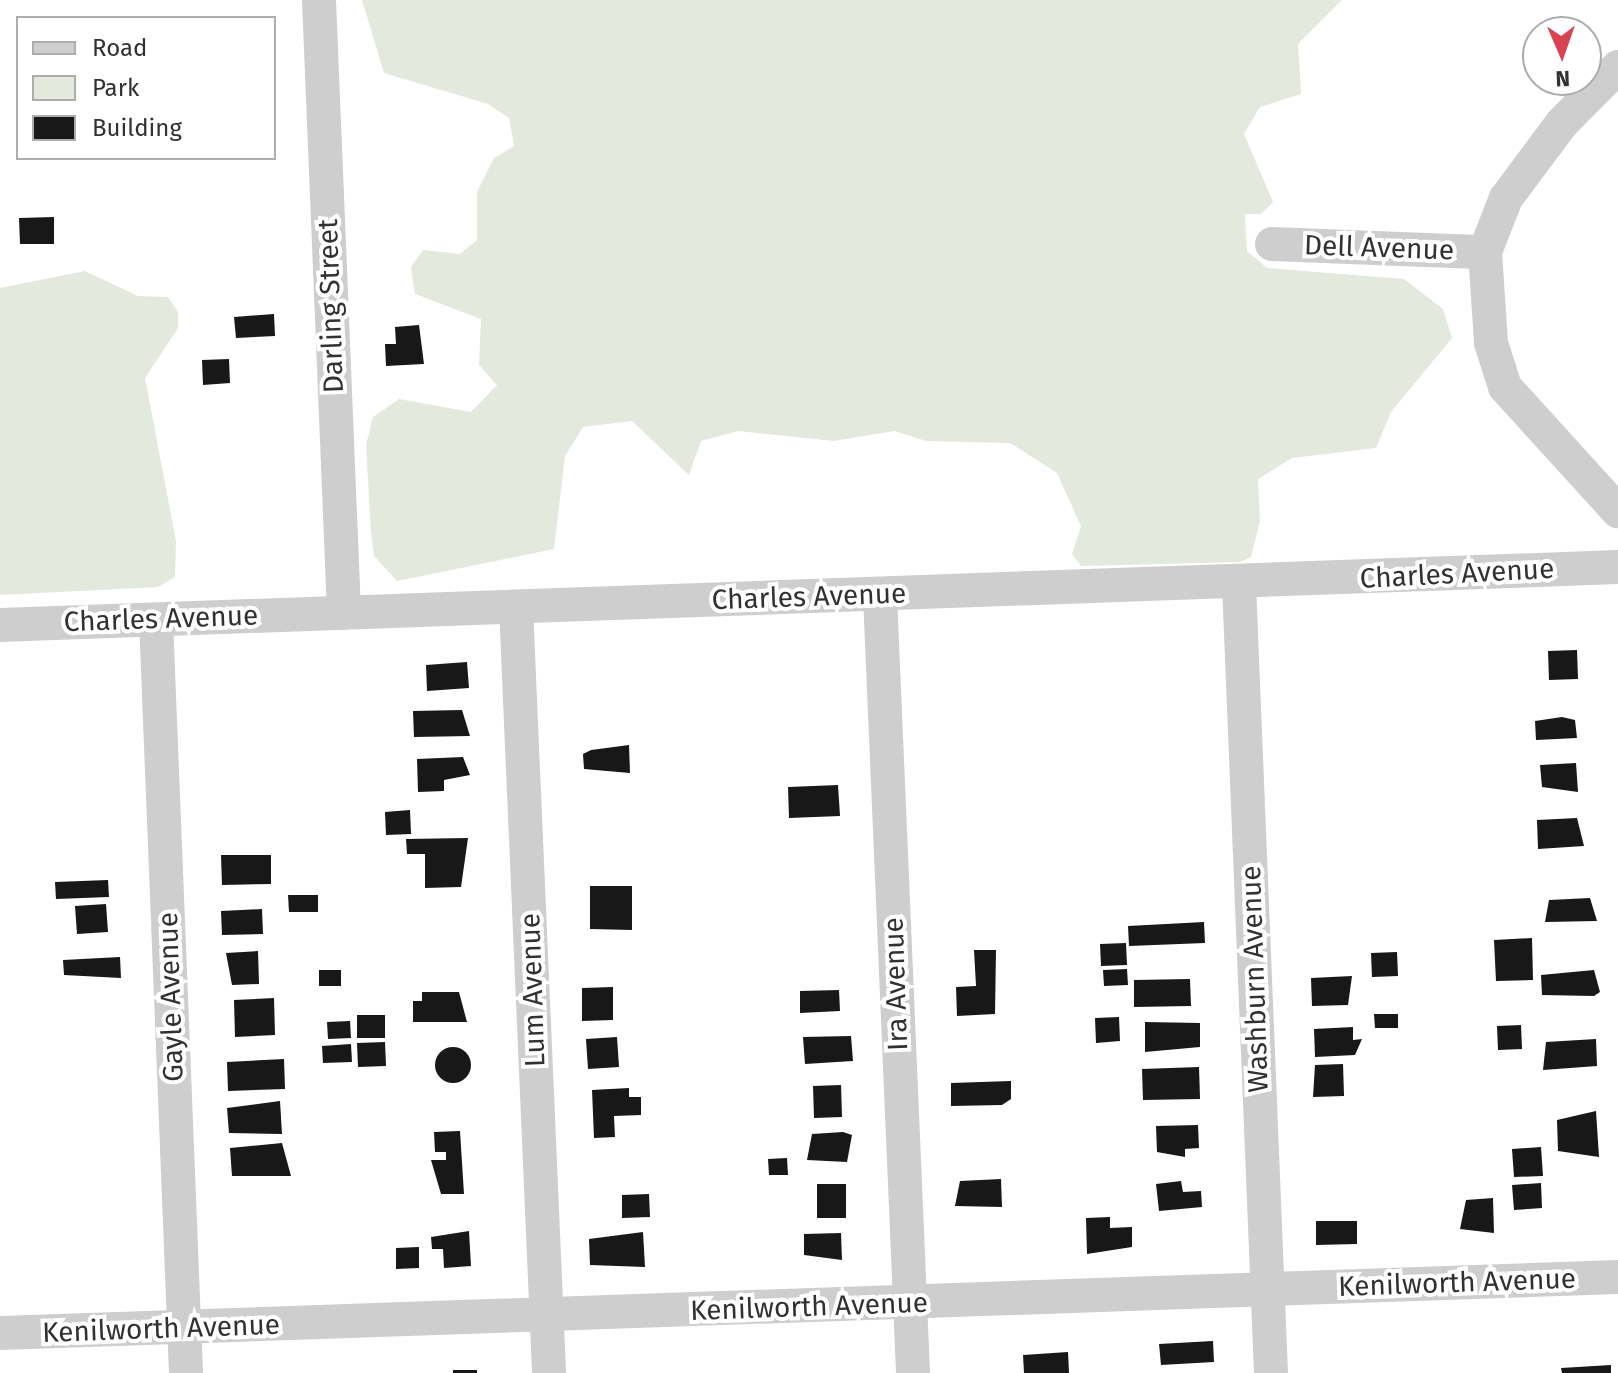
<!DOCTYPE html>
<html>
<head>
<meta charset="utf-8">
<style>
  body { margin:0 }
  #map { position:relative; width:1618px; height:1373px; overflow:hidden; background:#fff; font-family:"Fira Sans",sans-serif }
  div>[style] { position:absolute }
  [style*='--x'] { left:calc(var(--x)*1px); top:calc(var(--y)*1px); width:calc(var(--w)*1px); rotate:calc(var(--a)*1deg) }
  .green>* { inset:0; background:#e4e9dd }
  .building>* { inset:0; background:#181818 }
  .round { border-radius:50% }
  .minor>* { height:34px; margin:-17px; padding:0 17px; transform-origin:17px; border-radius:17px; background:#cecece }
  span { translate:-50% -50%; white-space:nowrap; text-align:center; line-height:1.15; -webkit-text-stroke:8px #fff; paint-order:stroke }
  .street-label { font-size:28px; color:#313131 }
  .legend { position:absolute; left:16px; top:16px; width:260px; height:144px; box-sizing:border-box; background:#fff; border:2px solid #adadad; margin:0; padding:10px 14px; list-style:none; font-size:24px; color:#313131 }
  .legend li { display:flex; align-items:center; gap:16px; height:40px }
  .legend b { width:40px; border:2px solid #adadad }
  .north { position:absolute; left:1522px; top:16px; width:80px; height:80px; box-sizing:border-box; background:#fff; border:2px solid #adadad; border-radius:50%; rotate:178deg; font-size:22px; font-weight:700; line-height:32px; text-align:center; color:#313131 }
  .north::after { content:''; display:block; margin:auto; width:28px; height:36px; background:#d94251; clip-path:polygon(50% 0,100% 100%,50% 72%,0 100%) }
</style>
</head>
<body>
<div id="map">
  <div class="green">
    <i style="clip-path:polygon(362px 0,1342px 0,1298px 44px,1301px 94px,1260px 107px,1244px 134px,1273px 202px,1261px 214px,1245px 214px,1247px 251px,1267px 268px,1404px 279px,1443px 309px,1452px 338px,1391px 412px,1376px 448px,1292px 458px,1258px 479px,1260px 521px,1251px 557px,1240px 562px,1081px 566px,1072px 554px,1081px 526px,1057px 473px,1010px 443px,926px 441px,894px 431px,834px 441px,738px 431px,701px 441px,689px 475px,632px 421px,583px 427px,565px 456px,554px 549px,397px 581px,374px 556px,371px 532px,366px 445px,373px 417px,399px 399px,471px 412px,497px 385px,479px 365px,481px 319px,415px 294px,411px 267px,423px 250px,460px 254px,477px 240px,477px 192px,494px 158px,514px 146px,509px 118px,488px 104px,384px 73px)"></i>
    <i style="clip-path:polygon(85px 271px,138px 296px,168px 297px,178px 312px,178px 328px,145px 378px,176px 541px,175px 577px,158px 587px,0 595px,0 288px)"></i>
  </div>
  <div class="building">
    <i style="clip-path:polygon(54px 217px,54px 244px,20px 244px,19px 218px)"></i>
    <i style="clip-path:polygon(274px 314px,275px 336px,236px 338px,234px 317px)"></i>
    <i style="clip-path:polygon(419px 325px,424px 364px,386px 366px,385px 344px,396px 344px,395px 327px)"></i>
    <i style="clip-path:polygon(229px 359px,230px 383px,203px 385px,202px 360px)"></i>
    <i style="clip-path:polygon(1577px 650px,1578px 679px,1549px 680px,1548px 651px)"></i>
    <i style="clip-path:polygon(467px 662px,469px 688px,427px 691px,426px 665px)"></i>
    <i style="clip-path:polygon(462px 710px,470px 736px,414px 737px,413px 711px)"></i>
    <i style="clip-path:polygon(1562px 717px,1575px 720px,1577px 738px,1536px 740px,1535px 721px)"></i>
    <i style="clip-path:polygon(629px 745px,630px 773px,584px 769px,583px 754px,591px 750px)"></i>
    <i style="clip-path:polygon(463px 757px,470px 775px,444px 780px,444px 791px,418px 792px,417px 759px)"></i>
    <i style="clip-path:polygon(1576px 763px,1578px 792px,1542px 787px,1540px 765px)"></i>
    <i style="clip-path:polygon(838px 785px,840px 816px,789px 818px,788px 787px)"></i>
    <i style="clip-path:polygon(410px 810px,411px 834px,386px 835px,385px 812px)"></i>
    <i style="clip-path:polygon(1577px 818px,1584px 846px,1538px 849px,1537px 820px)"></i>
    <i style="clip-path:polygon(468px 838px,461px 887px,425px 888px,425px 854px,407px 854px,406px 839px)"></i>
    <i style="clip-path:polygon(221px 855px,271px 855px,271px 884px,222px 885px)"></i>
    <i style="clip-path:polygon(108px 880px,109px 897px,56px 899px,55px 882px)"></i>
    <i style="clip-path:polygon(590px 886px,632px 886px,632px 930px,590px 929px)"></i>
    <i style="clip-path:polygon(288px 895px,318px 895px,318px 912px,289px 912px)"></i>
    <i style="clip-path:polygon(1590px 898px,1597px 921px,1545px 922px,1549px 900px)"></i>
    <i style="clip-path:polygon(106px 904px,108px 932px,77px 934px,75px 906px)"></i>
    <i style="clip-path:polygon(262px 909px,263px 934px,222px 935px,221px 911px)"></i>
    <i style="clip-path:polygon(1204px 922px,1205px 943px,1129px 946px,1128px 926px)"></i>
    <i style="clip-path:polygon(1532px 938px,1533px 980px,1496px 981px,1494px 940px)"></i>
    <i style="clip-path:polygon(1126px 943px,1127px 965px,1101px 966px,1100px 944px)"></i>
    <i style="clip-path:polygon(974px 950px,996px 950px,995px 1014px,957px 1016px,956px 987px,976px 986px)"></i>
    <i style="clip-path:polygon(258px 951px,259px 984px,232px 985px,226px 953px)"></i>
    <i style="clip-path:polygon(1397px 952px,1398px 976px,1372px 977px,1371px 953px)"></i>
    <i style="clip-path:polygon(120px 957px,121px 978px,64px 975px,63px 960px)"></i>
    <i style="clip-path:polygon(1127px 969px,1128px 985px,1104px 986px,1103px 970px)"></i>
    <i style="clip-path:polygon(319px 970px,341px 970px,341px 986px,319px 986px)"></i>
    <i style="clip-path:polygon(1594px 970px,1600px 992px,1594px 996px,1542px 995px,1541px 975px)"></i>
    <i style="clip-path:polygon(1352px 976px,1348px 1005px,1312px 1006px,1311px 978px)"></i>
    <i style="clip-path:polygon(1190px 979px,1191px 1006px,1134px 1007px,1134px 980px)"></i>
    <i style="clip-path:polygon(613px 987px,613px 1020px,582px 1021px,582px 988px)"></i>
    <i style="clip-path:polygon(839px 990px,840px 1011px,800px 1013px,800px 991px)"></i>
    <i style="clip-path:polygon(422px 992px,459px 992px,467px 1022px,413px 1022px,413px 1001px,422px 1001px)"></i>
    <i style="clip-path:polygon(274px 998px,275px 1035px,235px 1037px,234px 1000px)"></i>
    <i style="clip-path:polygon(1374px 1014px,1398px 1014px,1398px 1028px,1375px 1028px)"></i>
    <i style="clip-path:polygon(357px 1015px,385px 1015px,385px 1038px,357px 1038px)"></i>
    <i style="clip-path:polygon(1119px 1017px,1120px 1041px,1096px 1043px,1095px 1018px)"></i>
    <i style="clip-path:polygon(350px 1021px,351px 1038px,328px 1039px,327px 1022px)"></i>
    <i style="clip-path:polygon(1145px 1022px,1200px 1023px,1200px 1047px,1145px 1052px)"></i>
    <i style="clip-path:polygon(1521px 1025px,1522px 1049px,1498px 1050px,1497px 1026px)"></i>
    <i style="clip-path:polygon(1353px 1027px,1353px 1040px,1362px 1039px,1355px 1055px,1315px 1057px,1314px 1029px)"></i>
    <i style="clip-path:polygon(851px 1036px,853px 1061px,805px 1064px,803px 1037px)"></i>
    <i style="clip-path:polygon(617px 1037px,619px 1067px,588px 1069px,586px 1039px)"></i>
    <i style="clip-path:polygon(1596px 1039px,1597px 1066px,1543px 1070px,1546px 1042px)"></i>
    <i style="clip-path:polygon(385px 1042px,386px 1066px,358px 1067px,357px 1043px)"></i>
    <i style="clip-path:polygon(351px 1044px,352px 1062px,323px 1063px,322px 1046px)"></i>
    <i class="round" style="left:435px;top:1047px;width:36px;height:36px"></i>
    <i style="clip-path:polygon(284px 1059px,285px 1089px,228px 1091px,227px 1062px)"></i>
    <i style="clip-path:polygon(1343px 1064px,1344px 1096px,1313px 1097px,1315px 1065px)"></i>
    <i style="clip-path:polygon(1199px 1067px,1200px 1099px,1143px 1100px,1142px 1069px)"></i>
    <i style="clip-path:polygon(1011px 1081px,1011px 1099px,1002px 1105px,951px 1106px,951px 1083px)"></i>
    <i style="clip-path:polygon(841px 1085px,842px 1117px,814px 1118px,813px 1086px)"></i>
    <i style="clip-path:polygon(629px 1088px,629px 1097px,641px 1097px,641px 1115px,614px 1116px,615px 1137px,594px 1138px,592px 1090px)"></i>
    <i style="clip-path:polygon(280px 1101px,282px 1134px,229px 1133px,227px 1108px)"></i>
    <i style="clip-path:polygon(1596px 1111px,1599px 1157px,1558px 1151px,1557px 1120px)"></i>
    <i style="clip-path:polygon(1198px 1125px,1199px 1148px,1185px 1149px,1185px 1157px,1157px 1152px,1156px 1126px)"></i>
    <i style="clip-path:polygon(460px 1131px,464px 1194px,441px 1194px,431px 1160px,446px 1160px,446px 1152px,435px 1152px,434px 1132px)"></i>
    <i style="clip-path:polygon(843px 1132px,852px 1135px,847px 1162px,807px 1160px,812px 1134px)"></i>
    <i style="clip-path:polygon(282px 1143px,291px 1176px,232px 1176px,230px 1148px)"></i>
    <i style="clip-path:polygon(1541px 1147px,1543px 1176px,1514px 1177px,1512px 1149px)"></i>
    <i style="clip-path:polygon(787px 1158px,788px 1175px,769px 1175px,768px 1159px)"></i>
    <i style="clip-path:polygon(1001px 1179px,1002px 1207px,955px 1206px,960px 1181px)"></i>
    <i style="clip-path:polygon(1181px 1181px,1183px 1192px,1201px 1191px,1202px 1207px,1159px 1211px,1156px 1184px)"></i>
    <i style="clip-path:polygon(1541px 1183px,1542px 1208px,1514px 1210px,1512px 1185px)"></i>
    <i style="clip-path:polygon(817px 1184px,846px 1184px,846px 1218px,817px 1218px)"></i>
    <i style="clip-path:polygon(649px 1194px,650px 1217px,622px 1218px,622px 1195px)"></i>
    <i style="clip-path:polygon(1493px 1198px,1494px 1233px,1460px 1229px,1466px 1200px)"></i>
    <i style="clip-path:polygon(1110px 1217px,1110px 1228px,1132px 1227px,1132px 1247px,1087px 1254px,1086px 1218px)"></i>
    <i style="clip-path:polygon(1316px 1221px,1357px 1221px,1357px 1244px,1316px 1245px)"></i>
    <i style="clip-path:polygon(469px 1231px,471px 1266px,444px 1268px,443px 1249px,432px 1249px,431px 1237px)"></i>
    <i style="clip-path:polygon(643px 1232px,645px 1267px,590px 1265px,589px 1239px)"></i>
    <i style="clip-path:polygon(841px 1233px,842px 1260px,804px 1255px,804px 1234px)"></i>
    <i style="clip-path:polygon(419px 1247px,419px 1268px,396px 1269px,396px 1248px)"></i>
    <i style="clip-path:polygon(1213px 1341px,1214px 1362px,1161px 1365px,1159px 1344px)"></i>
    <i style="clip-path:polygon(1068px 1352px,1069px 1373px,1024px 1373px,1023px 1355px)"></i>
    <i style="clip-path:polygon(1611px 1365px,1611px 1373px,1562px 1373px,1561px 1368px)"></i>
    <i style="clip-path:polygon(453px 1370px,477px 1370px,477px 1373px,453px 1373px)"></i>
  </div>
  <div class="minor">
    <i style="--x:319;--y:0;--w:613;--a:87.66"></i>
    <i style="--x:1618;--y:67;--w:79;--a:135"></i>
    <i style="--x:1562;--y:123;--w:94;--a:126.7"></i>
    <i style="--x:1506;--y:198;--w:58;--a:111.3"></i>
    <i style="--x:1485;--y:252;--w:91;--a:86.2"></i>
    <i style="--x:1491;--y:343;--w:46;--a:72.3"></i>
    <i style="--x:1505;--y:387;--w:168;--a:47.7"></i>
    <i style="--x:1272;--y:244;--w:213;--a:2.2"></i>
    <i style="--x:1239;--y:584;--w:790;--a:87.68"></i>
    <i style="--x:880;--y:595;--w:779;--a:87.57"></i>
    <i style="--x:516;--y:607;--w:767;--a:87.53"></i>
    <i style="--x:156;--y:620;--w:754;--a:87.72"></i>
    <i style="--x:0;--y:625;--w:1619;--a:-2.05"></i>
    <i style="--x:0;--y:1333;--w:1619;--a:-1.98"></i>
  </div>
  <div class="street-label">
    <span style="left:1379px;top:248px;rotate:2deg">Dell Avenue</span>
    <span style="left:331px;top:306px;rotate:-92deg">Darling Street</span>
    <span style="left:1457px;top:574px;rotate:-3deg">Charles Avenue</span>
    <span style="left:809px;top:597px;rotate:-2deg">Charles Avenue</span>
    <span style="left:161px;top:619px;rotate:-2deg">Charles Avenue</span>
    <span style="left:1255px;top:979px;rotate:-92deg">Washburn Avenue</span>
    <span style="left:896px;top:984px;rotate:-92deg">Ira Avenue</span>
    <span style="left:533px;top:990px;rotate:-92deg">Lum Avenue</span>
    <span style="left:171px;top:997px;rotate:-92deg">Gayle Avenue</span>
    <span style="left:1457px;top:1283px;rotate:-2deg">Kenilworth Avenue</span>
    <span style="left:809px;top:1307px;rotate:-2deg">Kenilworth Avenue</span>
    <span style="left:161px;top:1329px;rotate:-2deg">Kenilworth Avenue</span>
  </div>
  <ul class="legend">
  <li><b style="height:10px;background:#cecece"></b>Road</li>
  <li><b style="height:22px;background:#e4e9dd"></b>Park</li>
  <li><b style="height:22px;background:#181818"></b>Building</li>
  </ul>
  <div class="north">N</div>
</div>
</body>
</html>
